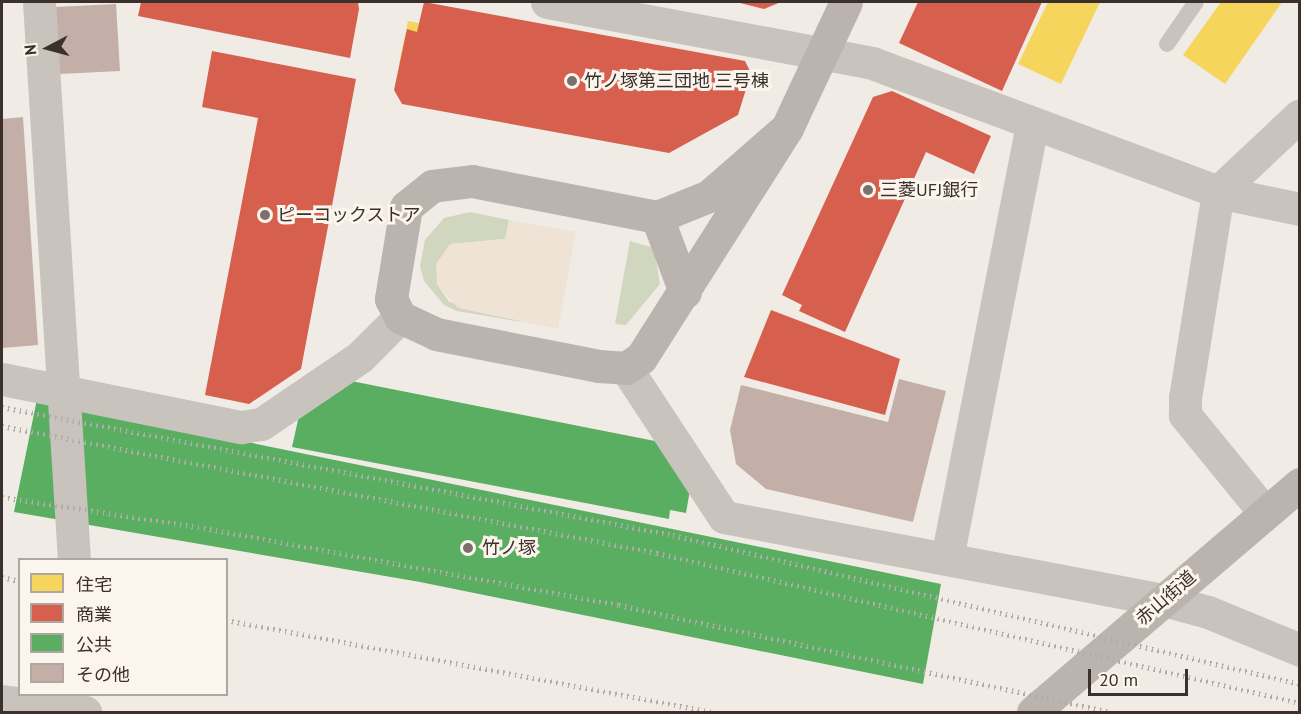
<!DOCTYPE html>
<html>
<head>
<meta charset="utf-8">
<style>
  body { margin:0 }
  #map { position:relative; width:1301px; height:714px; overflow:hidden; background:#f0ebe5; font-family:"PT Sans","Noto Sans JP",sans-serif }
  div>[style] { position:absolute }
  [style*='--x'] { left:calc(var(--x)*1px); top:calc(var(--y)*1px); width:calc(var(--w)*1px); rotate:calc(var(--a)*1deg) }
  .green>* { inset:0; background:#d1d6bf }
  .plaza>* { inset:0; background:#eee3d5 }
  .homes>* { inset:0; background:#f6d55c }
  .shops>* { inset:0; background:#d6604d }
  .public>* { inset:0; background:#5aae61 }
  .building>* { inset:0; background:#c3afa7 }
  .lane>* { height:16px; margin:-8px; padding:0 8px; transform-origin:8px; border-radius:8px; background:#c9c3be }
  .street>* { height:33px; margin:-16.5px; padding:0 16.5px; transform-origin:16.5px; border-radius:16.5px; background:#c9c3be }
  .secondary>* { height:33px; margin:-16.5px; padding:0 16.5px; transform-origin:16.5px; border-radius:16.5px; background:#bab3ae }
  .rail>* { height:4.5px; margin-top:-2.25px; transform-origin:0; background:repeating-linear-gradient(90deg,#b1aca8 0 1.5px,transparent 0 6px) }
  .dots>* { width:16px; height:16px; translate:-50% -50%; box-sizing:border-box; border:3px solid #fbf5ee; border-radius:50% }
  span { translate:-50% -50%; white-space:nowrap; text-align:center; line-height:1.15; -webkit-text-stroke:6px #fbf5ee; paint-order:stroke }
  .poi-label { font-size:18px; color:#3b302b }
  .left { translate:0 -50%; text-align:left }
  .street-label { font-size:18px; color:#3b302b }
  .frame { position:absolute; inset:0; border:3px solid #3b302b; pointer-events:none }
  .legend { position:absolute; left:18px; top:558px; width:210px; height:138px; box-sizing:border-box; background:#fbf5ee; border:2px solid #aea6a0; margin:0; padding:8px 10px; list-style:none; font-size:18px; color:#3b302b }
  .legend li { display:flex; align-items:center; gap:12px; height:30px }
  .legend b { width:30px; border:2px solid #aea6a0 }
  .north { position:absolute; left:18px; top:18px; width:60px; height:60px; -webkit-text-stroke:4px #fbf5ee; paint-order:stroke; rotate:264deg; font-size:16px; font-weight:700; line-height:24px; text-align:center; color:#3b302b }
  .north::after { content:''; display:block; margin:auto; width:21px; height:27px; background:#3b302b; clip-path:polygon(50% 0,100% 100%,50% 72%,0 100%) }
  .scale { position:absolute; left:1088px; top:669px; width:100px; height:27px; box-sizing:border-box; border:3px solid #3b302b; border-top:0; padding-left:8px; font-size:18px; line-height:21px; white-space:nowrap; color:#3b302b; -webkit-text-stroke:4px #fbf5ee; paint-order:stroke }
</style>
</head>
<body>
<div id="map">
  <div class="green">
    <i style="clip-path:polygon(470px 212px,509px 220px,505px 239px,450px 244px,437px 284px,449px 302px,521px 317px,522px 322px,457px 311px,444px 305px,424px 281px,420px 266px,425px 240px,444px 218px)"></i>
    <i style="clip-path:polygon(630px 241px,654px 248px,660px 284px,626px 325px,615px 324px)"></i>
  </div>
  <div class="plaza">
    <i style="clip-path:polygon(509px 220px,576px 232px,558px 329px,458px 308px,437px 284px,436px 264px,450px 244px,505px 239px)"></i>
  </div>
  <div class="homes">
    <i style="clip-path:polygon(953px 2px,1011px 2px,975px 77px,928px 55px)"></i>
    <i style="clip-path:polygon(1048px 2px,1100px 2px,1061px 84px,1018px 64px)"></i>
    <i style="clip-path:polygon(1221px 2px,1282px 2px,1225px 84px,1183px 55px)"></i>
    <i style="clip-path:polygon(408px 21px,728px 82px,719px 125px,399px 64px)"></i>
  </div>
  <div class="shops">
    <i style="clip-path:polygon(141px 2px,358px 2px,359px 9px,350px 58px,138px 16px)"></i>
    <i style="clip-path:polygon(424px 2px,745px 61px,751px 73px,738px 115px,669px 153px,402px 104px,394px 90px,407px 29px,417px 32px)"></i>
    <i style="clip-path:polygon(736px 2px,781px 2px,764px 9px)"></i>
    <i style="clip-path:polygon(918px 2px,1042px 2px,1002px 91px,899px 43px)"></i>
    <i style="clip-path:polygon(212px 51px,356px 79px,301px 369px,249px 404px,205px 395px,258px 118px,202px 107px)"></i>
    <i style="clip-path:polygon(892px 91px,991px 136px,974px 174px,926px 152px,845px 332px,799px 311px,802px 305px,782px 295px,873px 97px)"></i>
    <i style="clip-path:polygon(771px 310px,900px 359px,885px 415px,744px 377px)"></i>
  </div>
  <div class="public">
    <i style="clip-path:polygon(341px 379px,660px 442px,690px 490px,686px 513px,670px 510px,669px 519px,292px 447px,300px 411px)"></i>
    <i style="clip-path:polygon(37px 399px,941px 584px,923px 684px,420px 582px,14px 512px)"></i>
  </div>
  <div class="building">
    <i style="clip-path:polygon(116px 4px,120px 71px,59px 74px,55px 7px)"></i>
    <i style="clip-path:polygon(23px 117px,38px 345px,2px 348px,2px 119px)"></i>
    <i style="clip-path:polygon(899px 379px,946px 391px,913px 522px,766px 489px,736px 464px,730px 430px,741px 385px,888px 422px)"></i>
  </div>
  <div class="lane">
    <i style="--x:1167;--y:44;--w:51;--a:-55.4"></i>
  </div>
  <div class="street">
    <i style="--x:39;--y:2;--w:559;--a:86.41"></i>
    <i style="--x:547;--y:2;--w:331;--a:10.6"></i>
    <i style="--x:872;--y:63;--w:369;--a:20.4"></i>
    <i style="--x:1218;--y:192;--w:84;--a:11.7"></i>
    <i style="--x:626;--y:368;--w:178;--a:56.7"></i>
    <i style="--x:724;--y:517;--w:448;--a:10.7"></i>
    <i style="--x:1164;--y:600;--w:46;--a:15.3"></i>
    <i style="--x:1208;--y:612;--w:100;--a:22.4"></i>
    <i style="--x:2;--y:379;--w:244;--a:11.4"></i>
    <i style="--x:241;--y:427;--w:20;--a:-9"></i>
    <i style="--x:261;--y:424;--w:120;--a:-34.1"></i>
    <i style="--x:360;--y:357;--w:57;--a:-45"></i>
    <i style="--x:1265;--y:513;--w:127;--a:-129.2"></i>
    <i style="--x:1185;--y:415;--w:17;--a:-90"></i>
    <i style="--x:1185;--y:398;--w:209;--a:-80.9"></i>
    <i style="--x:1218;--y:192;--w:112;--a:-43.2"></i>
    <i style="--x:947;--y:558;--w:441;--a:-78.9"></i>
    <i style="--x:2;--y:701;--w:84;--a:7.5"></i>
  </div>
  <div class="secondary">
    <i style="--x:787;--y:128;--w:103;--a:138.9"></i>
    <i style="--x:709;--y:196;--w:56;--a:158"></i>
    <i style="--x:657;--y:217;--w:188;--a:-169"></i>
    <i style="--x:472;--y:181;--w:40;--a:172.9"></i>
    <i style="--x:432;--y:186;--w:33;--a:141"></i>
    <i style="--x:406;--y:207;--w:93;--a:99.3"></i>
    <i style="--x:391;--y:299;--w:20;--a:63"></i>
    <i style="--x:400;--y:317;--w:40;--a:25"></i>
    <i style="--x:436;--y:334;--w:166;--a:11.1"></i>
    <i style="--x:599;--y:366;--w:27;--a:4"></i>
    <i style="--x:626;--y:368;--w:18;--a:-34"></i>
    <i style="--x:641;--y:358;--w:272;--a:-57.6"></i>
    <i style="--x:787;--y:128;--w:139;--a:-64.9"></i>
    <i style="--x:657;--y:217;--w:80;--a:69.5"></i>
    <i style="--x:1033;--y:712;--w:351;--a:-40.5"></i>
  </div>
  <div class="rail">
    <i style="--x:2;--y:407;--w:683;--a:10.8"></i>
    <i style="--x:673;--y:535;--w:644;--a:13.37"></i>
    <i style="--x:2;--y:426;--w:667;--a:10.97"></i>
    <i style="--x:657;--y:553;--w:660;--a:13.13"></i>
    <i style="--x:2;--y:497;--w:204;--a:8.7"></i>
    <i style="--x:204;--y:528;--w:422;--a:10.5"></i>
    <i style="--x:619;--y:605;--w:503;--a:12.29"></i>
    <i style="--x:2;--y:577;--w:18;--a:13"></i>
    <i style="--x:226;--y:620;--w:495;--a:10.7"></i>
  </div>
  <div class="dots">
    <i style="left:572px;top:81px;background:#7a716c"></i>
    <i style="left:868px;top:190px;background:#7a716c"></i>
    <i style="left:265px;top:215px;background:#7a716c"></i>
    <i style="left:468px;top:548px;background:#7a716c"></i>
  </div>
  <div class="poi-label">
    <span class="left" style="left:584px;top:81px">竹ノ塚第三団地 三号棟</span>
    <span class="left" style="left:880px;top:190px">三菱UFJ銀行</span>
    <span class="left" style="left:277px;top:215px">ピーコックストア</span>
    <span class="left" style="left:482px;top:548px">竹ノ塚</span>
  </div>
  <div class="street-label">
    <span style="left:1166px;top:598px;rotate:-41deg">赤山街道</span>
  </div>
  <div class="frame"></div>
  <ul class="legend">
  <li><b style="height:16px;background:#f6d55c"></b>住宅</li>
  <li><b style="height:16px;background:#d6604d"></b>商業</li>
  <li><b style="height:16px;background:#5aae61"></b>公共</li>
  <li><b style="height:16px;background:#c3afa7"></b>その他</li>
  </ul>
  <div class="north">N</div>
  <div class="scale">20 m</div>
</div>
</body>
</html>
